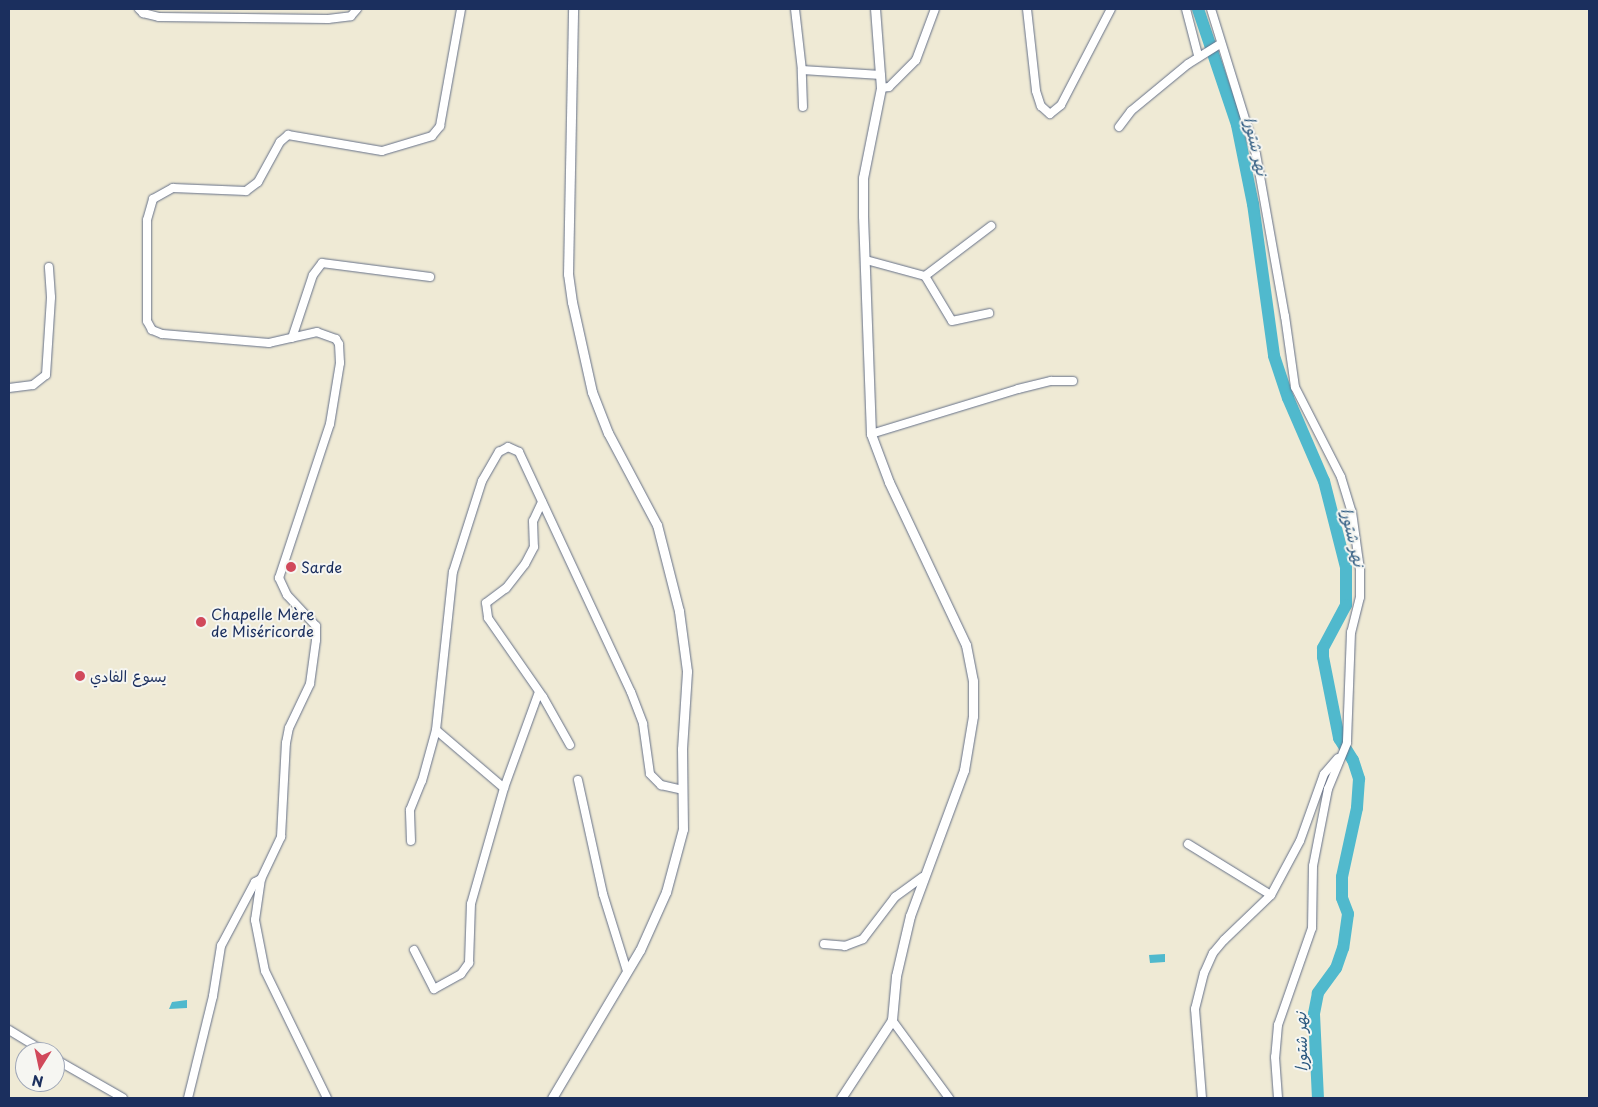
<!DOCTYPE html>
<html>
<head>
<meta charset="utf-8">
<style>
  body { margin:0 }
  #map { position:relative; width:1598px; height:1107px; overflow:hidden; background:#efead5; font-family:"Playpen Sans","Playpen Sans Arabic",sans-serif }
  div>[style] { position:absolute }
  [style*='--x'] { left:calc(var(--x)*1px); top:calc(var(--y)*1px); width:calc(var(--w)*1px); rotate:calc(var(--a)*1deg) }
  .water>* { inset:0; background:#50b9cd }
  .river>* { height:12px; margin:-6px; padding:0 6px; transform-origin:6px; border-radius:6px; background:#50b9cd }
  .roads { filter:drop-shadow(0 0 1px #657088) drop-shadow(0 0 1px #657088) }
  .minor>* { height:8px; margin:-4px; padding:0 4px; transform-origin:4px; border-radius:4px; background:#fff }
  .tertiary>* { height:9px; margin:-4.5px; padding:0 4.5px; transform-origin:4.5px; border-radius:4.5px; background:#fff }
  .dots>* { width:14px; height:14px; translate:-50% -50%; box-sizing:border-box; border:2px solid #f6f6f2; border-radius:50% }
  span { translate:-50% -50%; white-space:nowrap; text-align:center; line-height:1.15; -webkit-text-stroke:4px #f6f6f2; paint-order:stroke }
  .poi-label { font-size:15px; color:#1b2f5e }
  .left { translate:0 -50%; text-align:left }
  .water-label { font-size:16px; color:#2b587f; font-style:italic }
  .frame { position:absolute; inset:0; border:10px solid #1b2f5e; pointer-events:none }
  .north { position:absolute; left:15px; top:1042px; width:50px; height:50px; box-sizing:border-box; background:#f6f6f2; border:1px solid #9ea6b7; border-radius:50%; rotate:190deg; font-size:14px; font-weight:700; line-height:20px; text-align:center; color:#1b2f5e }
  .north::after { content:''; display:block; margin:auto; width:18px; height:22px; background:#d1495b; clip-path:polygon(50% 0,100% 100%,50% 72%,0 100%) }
</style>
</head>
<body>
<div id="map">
  <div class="water">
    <i style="clip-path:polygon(1165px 954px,1165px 962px,1150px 963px,1149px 955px)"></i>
    <i style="clip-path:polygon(187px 1000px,187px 1008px,169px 1009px,172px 1002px)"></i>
  </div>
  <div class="river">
    <i style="--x:1198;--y:9;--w:122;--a:71.4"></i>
    <i style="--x:1237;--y:125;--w:81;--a:78.6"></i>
    <i style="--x:1253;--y:204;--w:153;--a:82.1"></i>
    <i style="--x:1274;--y:356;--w:44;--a:71.6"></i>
    <i style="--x:1288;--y:398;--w:90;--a:66.6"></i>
    <i style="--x:1324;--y:481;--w:89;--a:75.7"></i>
    <i style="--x:1346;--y:567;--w:38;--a:90"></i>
    <i style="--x:1346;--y:605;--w:49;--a:118.1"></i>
    <i style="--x:1323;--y:648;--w:9;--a:90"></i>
    <i style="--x:1323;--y:657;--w:83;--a:78.8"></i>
    <i style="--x:1339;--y:738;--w:26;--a:58"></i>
    <i style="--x:1353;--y:760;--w:20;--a:72"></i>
    <i style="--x:1359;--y:779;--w:29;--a:94"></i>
    <i style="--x:1357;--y:808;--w:71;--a:102.3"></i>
    <i style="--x:1342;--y:877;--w:21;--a:90"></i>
    <i style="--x:1342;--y:898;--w:17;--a:69"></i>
    <i style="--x:1348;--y:914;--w:34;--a:98"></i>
    <i style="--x:1343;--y:948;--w:21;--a:109"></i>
    <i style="--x:1336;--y:968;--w:31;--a:126"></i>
    <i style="--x:1318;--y:993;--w:21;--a:101"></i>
    <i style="--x:1314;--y:1014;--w:84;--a:87.3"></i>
  </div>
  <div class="roads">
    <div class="minor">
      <i style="--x:139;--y:9;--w:6;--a:45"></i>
      <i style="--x:143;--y:13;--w:16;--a:14"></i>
      <i style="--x:159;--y:17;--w:169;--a:0.7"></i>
      <i style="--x:328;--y:19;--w:23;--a:-7"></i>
      <i style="--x:351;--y:16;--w:9;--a:-49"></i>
      <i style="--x:795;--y:9;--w:61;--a:83.5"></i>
      <i style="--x:1027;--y:9;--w:82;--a:83.7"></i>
      <i style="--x:1036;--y:91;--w:16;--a:72"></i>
      <i style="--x:1041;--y:106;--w:12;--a:42"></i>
      <i style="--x:1050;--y:114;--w:14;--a:-39"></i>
      <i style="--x:1061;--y:105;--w:108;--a:-62.5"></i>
      <i style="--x:1186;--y:9;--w:48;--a:75.4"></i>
      <i style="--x:1211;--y:9;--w:152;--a:72.8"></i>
      <i style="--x:1256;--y:154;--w:165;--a:79.9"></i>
      <i style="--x:1285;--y:316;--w:72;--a:82"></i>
      <i style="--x:1295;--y:387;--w:101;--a:62.9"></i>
      <i style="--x:1341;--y:477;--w:37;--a:73"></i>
      <i style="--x:1352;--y:512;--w:59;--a:82.1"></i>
      <i style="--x:1360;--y:570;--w:27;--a:90"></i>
      <i style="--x:1360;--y:597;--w:36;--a:104"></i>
      <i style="--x:1351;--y:632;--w:111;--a:92.1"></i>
      <i style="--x:1347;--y:743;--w:50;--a:112.4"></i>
      <i style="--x:1328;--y:789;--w:78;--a:101"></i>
      <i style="--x:1313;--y:866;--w:62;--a:90.9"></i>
      <i style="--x:1312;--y:928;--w:103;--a:109.3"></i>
      <i style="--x:1278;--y:1025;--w:32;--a:95"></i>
      <i style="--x:1275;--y:1057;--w:41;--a:85.8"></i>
      <i style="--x:881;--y:88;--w:8;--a:-7"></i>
      <i style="--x:889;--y:87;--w:38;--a:-45"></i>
      <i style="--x:916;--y:60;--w:54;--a:-69.6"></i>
      <i style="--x:803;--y:107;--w:37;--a:-92"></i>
      <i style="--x:802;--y:70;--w:79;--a:3.6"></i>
      <i style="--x:1119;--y:127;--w:20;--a:-53"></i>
      <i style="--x:1131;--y:111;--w:74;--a:-39.5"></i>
      <i style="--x:1188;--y:64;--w:38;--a:-32"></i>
      <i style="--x:866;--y:260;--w:61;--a:15.2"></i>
      <i style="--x:925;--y:276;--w:83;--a:-37.1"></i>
      <i style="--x:925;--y:276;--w:52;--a:59"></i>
      <i style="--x:952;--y:321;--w:38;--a:-12"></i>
      <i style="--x:292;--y:338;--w:66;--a:-71.6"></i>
      <i style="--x:313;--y:275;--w:15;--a:-53"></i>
      <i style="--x:322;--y:263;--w:109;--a:7.4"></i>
      <i style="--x:9;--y:388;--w:24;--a:-7"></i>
      <i style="--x:33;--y:385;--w:16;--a:-38"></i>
      <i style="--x:46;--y:375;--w:78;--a:-86.3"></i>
      <i style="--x:51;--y:297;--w:30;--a:-94"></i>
      <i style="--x:871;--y:434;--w:154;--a:-17"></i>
      <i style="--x:1018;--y:389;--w:34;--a:-14"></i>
      <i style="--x:1051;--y:381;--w:22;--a:0"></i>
      <i style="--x:542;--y:502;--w:21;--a:115"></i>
      <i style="--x:533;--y:521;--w:26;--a:88"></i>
      <i style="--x:534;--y:547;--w:19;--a:118"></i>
      <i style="--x:525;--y:564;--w:31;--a:128"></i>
      <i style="--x:506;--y:588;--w:25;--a:143"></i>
      <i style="--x:486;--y:603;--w:15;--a:82"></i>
      <i style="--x:488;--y:618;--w:96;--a:55.2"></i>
      <i style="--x:543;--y:697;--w:55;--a:60.6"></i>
      <i style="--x:578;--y:780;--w:117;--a:77.6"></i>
      <i style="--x:603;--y:894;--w:81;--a:72.7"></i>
      <i style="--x:504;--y:788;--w:102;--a:-70"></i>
      <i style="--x:411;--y:841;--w:31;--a:-92"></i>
      <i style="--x:410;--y:810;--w:31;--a:-68"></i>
      <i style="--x:422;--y:781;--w:53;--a:-74.6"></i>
      <i style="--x:436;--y:730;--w:159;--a:-83.9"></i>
      <i style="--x:453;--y:572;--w:96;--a:-72.3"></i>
      <i style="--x:482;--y:481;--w:34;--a:-60"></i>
      <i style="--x:499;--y:452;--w:10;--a:-29"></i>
      <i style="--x:508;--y:447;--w:12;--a:24"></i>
      <i style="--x:519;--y:452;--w:265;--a:65"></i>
      <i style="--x:631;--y:692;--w:34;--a:69"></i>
      <i style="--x:643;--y:724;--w:50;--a:82"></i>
      <i style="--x:650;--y:774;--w:16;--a:45"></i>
      <i style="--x:661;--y:785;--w:22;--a:13"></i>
      <i style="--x:1188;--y:844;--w:97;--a:31.6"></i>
      <i style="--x:1271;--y:895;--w:65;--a:136.2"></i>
      <i style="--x:1224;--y:940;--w:17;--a:130"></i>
      <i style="--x:1213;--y:953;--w:22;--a:114"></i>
      <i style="--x:1204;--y:973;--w:37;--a:104"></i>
      <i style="--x:1195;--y:1009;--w:89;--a:85.5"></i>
      <i style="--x:1271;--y:895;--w:61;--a:-61.8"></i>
      <i style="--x:1300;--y:841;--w:71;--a:-70.3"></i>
      <i style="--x:1324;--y:774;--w:21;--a:-49"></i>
      <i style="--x:824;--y:944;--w:21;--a:5"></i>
      <i style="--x:845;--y:946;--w:19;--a:-21"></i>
      <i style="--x:863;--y:939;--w:53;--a:-52.7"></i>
      <i style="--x:895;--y:897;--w:34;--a:-36"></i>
      <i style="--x:414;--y:950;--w:44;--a:62.9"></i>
      <i style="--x:434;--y:989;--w:31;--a:-29"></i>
      <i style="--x:461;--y:974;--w:14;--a:-54"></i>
      <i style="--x:469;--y:963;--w:59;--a:-88.1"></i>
      <i style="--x:471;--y:904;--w:121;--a:-74.1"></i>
      <i style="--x:504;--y:788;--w:89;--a:-139.5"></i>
      <i style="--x:892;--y:1020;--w:97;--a:53.8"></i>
      <i style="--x:9;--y:1030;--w:42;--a:31.4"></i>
      <i style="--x:55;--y:1059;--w:78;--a:29.8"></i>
      <i style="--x:188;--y:1098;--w:105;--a:-76.2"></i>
      <i style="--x:213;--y:996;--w:51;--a:-80.9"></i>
      <i style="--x:221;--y:946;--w:72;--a:-62"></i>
      <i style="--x:255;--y:882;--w:7;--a:-27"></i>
      <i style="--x:327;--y:1098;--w:141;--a:-116"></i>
      <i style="--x:265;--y:971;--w:52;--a:-101.1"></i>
      <i style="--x:255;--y:920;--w:41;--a:-81.7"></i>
      <i style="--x:261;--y:879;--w:47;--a:-64.5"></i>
      <i style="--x:281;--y:837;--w:94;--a:-87"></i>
      <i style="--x:286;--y:743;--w:15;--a:-79"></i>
      <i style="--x:289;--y:728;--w:49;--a:-64.5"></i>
      <i style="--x:310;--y:684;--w:44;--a:-82.2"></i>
      <i style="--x:316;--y:640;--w:14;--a:-90"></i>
      <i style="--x:316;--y:626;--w:42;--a:-133.1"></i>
      <i style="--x:287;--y:595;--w:19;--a:-115"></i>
      <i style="--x:279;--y:578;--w:162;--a:-71.7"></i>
      <i style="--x:330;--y:424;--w:62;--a:-80.7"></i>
      <i style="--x:340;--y:363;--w:19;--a:-93"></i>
      <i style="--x:339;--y:344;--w:6;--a:-121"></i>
      <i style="--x:336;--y:339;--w:20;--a:-160"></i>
      <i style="--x:317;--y:332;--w:49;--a:167.1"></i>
      <i style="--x:269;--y:343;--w:107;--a:-175.2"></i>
      <i style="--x:162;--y:334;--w:11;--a:-158"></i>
      <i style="--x:152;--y:330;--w:10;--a:-119"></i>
      <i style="--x:147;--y:321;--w:101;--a:-90"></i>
      <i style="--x:147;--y:220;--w:22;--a:-74"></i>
      <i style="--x:153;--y:199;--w:23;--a:-29"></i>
      <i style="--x:173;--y:188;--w:73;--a:2.4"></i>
      <i style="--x:246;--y:191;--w:15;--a:-37"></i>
      <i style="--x:258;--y:182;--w:46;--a:-61.2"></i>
      <i style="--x:280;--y:142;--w:11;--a:-41"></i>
      <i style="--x:288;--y:135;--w:95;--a:9.7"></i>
      <i style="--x:382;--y:151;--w:52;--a:-16.7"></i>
      <i style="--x:432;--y:136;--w:13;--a:-51"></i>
      <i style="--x:440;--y:126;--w:119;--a:-79.8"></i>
    </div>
    <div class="tertiary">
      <i style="--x:552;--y:1098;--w:172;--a:-59.3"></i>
      <i style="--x:640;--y:950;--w:64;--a:-65.9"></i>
      <i style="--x:666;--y:892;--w:65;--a:-74.9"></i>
      <i style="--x:683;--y:829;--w:80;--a:-90.7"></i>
      <i style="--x:682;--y:749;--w:78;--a:-86.3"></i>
      <i style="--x:687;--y:671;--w:61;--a:-97.6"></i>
      <i style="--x:679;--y:611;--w:89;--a:-104.3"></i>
      <i style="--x:657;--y:525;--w:104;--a:-118"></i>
      <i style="--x:608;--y:433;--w:44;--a:-111.3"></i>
      <i style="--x:592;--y:392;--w:92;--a:-102.5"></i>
      <i style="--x:572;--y:302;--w:28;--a:-98"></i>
      <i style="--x:568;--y:274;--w:265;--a:-88.9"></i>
      <i style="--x:841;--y:1098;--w:93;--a:-56.8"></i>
      <i style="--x:892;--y:1020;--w:44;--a:-84.8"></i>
      <i style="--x:896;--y:976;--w:62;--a:-76.9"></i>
      <i style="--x:910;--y:916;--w:156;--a:-69.7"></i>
      <i style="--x:964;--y:770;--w:55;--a:-80.5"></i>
      <i style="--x:973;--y:716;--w:35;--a:-90"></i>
      <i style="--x:973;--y:681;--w:37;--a:-101"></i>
      <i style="--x:966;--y:645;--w:180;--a:-115.3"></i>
      <i style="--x:889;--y:482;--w:51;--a:-110.6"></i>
      <i style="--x:871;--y:434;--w:218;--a:-92.1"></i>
      <i style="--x:863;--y:216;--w:38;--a:-90"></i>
      <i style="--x:863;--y:178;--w:92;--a:-78.7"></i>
      <i style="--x:881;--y:88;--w:79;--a:-94.3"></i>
    </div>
  </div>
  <div class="dots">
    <i style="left:291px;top:567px;background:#d1495b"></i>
    <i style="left:201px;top:622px;background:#d1495b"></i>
    <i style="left:80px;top:676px;background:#d1495b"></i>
  </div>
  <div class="poi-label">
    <span class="left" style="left:301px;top:567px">Sarde</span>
    <span class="left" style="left:211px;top:622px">Chapelle Mère<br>de Miséricorde</span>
    <span class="left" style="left:90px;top:676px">يسوع الفادي</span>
  </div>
  <div class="water-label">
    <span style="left:1257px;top:146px;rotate:77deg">نهر شتورا</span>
    <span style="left:1354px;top:537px;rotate:77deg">نهر شتورا</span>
    <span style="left:1300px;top:1042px;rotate:-91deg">نهر شتورا</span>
  </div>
  <div class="frame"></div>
  <div class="north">N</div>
</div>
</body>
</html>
